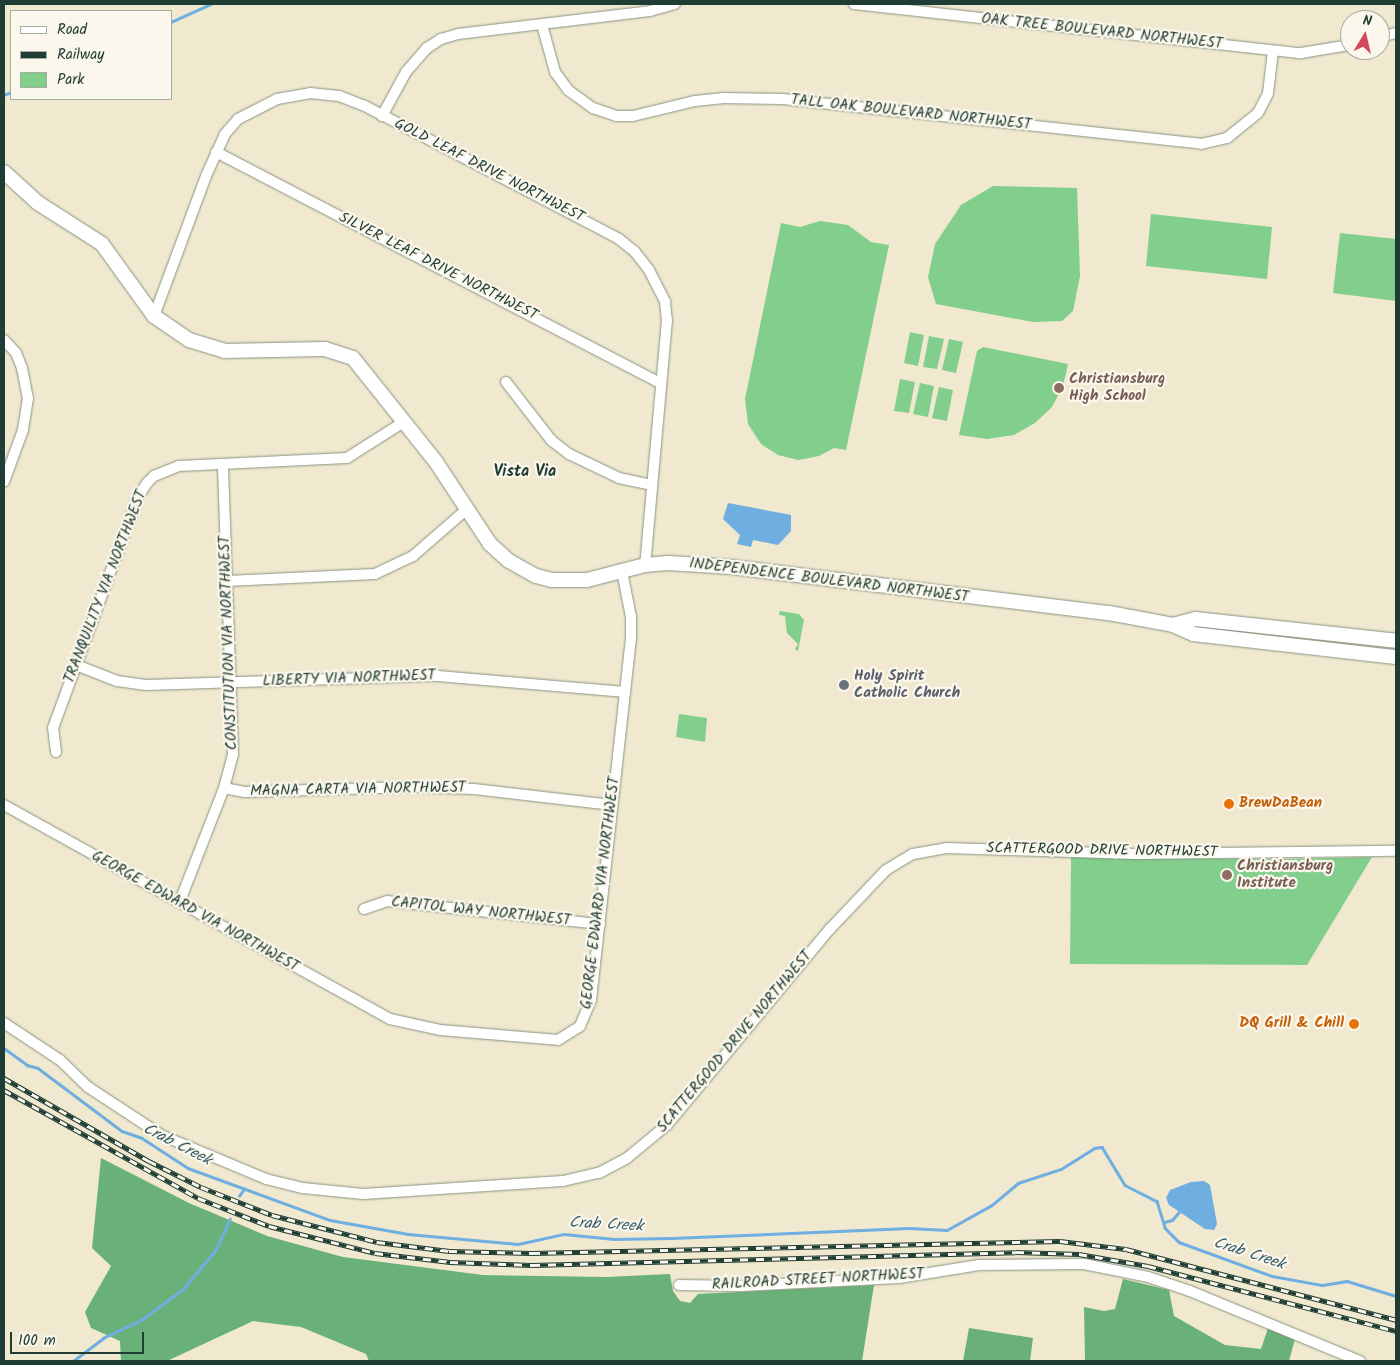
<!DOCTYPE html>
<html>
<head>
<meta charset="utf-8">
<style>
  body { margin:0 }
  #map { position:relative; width:1400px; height:1365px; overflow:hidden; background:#f0e9cf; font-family:Kalam,sans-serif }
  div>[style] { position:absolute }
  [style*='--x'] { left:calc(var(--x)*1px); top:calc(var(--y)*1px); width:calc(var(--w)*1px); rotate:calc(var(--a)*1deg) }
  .green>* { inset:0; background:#82ce8d }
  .forest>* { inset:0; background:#69b178 }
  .water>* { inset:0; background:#6eaee1 }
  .stream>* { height:2.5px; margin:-1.25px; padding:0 1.25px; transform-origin:1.25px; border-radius:1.25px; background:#6eaee1 }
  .roads { filter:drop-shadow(0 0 1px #889382) drop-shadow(0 0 1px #889382) }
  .street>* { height:10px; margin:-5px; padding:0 5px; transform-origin:5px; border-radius:5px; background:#fff }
  .secondary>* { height:14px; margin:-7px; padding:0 7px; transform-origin:7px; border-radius:7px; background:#fff }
  .rail>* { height:4.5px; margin-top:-2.25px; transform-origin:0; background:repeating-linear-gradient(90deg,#fbf7ec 0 8px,#1f3d34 0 16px); box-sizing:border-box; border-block:1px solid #1f3d34 }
  .dots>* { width:14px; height:14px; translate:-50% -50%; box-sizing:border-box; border:2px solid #fbf7ec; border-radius:50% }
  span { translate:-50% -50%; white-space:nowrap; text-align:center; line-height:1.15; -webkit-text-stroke:4.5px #fbf7ec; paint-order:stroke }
  .street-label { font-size:15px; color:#1f3d34 }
  .education-label { font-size:15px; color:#785e54; font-weight:700 }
  .left { translate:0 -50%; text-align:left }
  .worship-label { font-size:15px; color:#5b616d; font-weight:700 }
  .food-label { font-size:15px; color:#c56008; font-weight:700 }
  .right { translate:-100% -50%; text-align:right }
  .neighbourhood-label { font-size:16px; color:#1f3d34; font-weight:700 }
  .water-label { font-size:16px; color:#375f68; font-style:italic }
  .frame { position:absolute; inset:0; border:5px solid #1f3d34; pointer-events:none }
  .legend { position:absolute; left:10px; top:10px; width:162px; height:90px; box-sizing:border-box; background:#fbf7ec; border:1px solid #a3ada2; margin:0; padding:6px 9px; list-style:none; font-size:15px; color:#1f3d34 }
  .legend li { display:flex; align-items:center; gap:10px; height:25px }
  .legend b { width:25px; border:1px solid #a3ada2 }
  .north { position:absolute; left:1340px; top:10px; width:50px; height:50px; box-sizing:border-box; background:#fbf7ec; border:1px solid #a3ada2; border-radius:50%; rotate:9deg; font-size:14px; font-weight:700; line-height:20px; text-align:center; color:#1f3d34 }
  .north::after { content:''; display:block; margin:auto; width:18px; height:22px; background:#d1495b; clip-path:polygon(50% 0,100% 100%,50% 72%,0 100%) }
  .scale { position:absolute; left:10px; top:1332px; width:134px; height:22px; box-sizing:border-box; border:2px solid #1f3d34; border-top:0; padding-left:6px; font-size:15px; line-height:18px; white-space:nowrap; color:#1f3d34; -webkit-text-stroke:4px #fbf7ec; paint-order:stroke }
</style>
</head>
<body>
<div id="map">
  <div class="green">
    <i style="clip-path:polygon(993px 186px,1077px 188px,1080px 276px,1073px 311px,1062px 321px,1033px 322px,936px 304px,928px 277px,935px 244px,961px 205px)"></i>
    <i style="clip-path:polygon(1151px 214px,1272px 227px,1267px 279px,1146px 266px)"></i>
    <i style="clip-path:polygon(820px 221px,848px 225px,871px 242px,889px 245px,846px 450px,834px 448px,819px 456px,798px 460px,778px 455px,761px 444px,748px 424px,745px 399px,781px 223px,800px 227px)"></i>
    <i style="clip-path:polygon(1340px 233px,1396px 239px,1396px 301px,1333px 293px)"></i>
    <i style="clip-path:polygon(910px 332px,924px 335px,918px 366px,904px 363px)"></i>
    <i style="clip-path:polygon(929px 336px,944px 339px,937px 369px,923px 367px)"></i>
    <i style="clip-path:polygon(949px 339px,963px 342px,956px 373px,942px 370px)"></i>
    <i style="clip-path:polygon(983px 347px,1068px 364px,1063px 386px,1052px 407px,1035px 423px,1014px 435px,987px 439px,959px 435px,977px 351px)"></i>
    <i style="clip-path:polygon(900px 379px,915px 382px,909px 413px,894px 411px)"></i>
    <i style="clip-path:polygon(920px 383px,934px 386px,928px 417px,913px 414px)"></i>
    <i style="clip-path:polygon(939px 387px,953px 390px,947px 421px,932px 418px)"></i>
    <i style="clip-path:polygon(780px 611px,799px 614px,804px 620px,798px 651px,795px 649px,798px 644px,787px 633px,785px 616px,779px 615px)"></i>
    <i style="clip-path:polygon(679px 714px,707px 718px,705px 742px,676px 737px)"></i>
    <i style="clip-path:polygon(1071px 857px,1285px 859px,1372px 857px,1307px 965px,1070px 964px)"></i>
  </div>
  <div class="forest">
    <i style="clip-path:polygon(101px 1158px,189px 1203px,267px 1236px,343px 1257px,483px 1275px,606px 1277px,670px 1274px,673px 1291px,680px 1301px,690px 1303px,698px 1294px,874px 1285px,862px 1361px,369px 1361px,366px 1354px,301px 1327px,253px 1321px,167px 1361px,121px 1361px,120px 1341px,91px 1328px,85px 1312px,111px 1266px,92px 1248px)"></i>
    <i style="clip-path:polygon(1123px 1279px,1169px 1290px,1174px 1316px,1225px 1345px,1261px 1349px,1268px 1328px,1295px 1339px,1289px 1361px,1085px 1361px,1084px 1307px,1104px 1311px,1115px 1309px)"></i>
    <i style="clip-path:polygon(969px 1328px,1033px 1338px,1030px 1361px,963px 1361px)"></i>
  </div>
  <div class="water">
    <i style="clip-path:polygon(728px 503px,791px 515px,791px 531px,778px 545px,753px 540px,751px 547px,737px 544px,740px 535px,723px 519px)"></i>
    <i style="clip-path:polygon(1191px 1182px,1204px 1181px,1210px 1185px,1217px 1224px,1214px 1230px,1205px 1229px,1169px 1205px,1166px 1198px,1170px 1190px)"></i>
  </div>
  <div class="stream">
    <i style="--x:171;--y:22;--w:44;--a:-24.2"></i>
    <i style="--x:4;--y:95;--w:8;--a:-23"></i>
    <i style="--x:4;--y:1048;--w:29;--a:36"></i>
    <i style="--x:27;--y:1065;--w:11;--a:15"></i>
    <i style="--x:38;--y:1068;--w:105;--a:36.9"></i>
    <i style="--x:122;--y:1131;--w:21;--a:19"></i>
    <i style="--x:142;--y:1138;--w:55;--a:33.1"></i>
    <i style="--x:188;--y:1168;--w:151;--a:20.1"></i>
    <i style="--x:330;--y:1220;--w:79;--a:10.2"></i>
    <i style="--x:408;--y:1234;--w:110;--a:5.2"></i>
    <i style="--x:518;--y:1244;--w:47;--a:-12.3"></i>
    <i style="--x:564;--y:1234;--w:50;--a:5.7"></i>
    <i style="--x:614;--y:1239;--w:58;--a:-1"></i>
    <i style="--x:672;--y:1238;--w:237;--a:-2.4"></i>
    <i style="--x:909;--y:1228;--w:38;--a:3"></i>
    <i style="--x:947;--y:1230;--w:51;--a:-29.1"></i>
    <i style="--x:992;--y:1205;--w:34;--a:-40"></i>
    <i style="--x:1018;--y:1183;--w:45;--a:-18"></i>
    <i style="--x:1061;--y:1169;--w:39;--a:-32"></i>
    <i style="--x:1094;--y:1148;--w:8;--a:-7"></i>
    <i style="--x:1102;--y:1147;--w:44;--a:58.8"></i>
    <i style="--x:1125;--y:1185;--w:36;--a:27"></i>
    <i style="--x:1157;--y:1201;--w:28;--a:73"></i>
    <i style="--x:1165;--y:1228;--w:20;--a:45"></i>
    <i style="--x:1179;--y:1242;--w:99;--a:20.1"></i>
    <i style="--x:1272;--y:1276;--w:51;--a:10.2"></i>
    <i style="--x:1322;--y:1285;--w:25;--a:-9"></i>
    <i style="--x:1347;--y:1281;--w:51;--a:17"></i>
    <i style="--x:239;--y:1196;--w:9;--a:-54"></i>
    <i style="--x:1164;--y:1222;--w:8;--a:-14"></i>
    <i style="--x:1172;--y:1220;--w:11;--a:-49"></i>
    <i style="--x:73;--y:1361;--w:38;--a:-37"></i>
    <i style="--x:103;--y:1338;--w:42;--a:-25.3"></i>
    <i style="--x:141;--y:1320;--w:51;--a:-36.2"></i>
    <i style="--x:182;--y:1290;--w:51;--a:-49.8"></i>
    <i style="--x:215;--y:1251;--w:35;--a:-65"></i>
  </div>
  <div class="roads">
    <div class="street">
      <i style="--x:854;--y:4;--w:450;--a:6.3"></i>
      <i style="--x:1301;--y:53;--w:50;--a:-9.3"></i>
      <i style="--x:542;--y:25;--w:49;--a:74.5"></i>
      <i style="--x:555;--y:72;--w:22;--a:54"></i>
      <i style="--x:568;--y:90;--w:31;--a:36"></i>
      <i style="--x:593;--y:108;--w:24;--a:19"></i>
      <i style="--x:616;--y:116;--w:17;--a:0"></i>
      <i style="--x:633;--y:116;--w:64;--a:-13.6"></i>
      <i style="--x:695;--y:101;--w:27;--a:-6"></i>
      <i style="--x:722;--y:98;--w:61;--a:0.9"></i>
      <i style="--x:783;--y:99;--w:420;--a:6.1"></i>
      <i style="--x:1201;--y:144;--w:27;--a:-13"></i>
      <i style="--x:1227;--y:138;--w:40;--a:-39"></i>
      <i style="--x:1258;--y:113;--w:22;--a:-63"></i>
      <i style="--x:1268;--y:93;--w:42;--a:-83.2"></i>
      <i style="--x:1380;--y:37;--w:16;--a:-14"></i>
      <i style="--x:382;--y:116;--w:50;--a:-61.4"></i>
      <i style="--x:406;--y:72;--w:32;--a:-49"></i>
      <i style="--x:427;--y:48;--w:17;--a:-33"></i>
      <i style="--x:441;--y:39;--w:18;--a:-16"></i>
      <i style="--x:458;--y:34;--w:193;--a:-6.8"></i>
      <i style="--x:650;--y:11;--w:26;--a:-16"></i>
      <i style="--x:216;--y:152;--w:500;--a:27.49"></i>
      <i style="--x:154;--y:316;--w:149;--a:-69.6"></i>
      <i style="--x:206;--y:176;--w:46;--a:-65.7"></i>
      <i style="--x:225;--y:134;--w:20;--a:-49"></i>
      <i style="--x:238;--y:119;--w:44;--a:-27.1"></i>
      <i style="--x:277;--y:99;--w:34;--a:-10"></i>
      <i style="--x:310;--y:93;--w:29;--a:6"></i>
      <i style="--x:339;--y:96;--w:26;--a:21"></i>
      <i style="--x:363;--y:105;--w:289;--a:27.6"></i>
      <i style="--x:619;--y:239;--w:21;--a:39"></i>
      <i style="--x:635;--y:252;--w:23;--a:52"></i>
      <i style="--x:649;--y:270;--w:36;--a:63"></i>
      <i style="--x:665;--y:302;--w:18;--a:84"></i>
      <i style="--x:667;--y:320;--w:246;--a:95.1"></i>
      <i style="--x:4;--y:340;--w:18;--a:47"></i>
      <i style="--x:16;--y:353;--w:16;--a:68"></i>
      <i style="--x:22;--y:368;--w:31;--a:79"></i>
      <i style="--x:28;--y:398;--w:32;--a:99"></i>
      <i style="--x:23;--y:430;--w:55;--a:110.1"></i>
      <i style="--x:506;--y:382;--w:73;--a:52.2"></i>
      <i style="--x:551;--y:440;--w:23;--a:38"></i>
      <i style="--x:569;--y:454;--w:55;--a:25.6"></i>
      <i style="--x:619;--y:478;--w:33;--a:12"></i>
      <i style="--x:227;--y:581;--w:148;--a:-2.7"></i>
      <i style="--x:375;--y:574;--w:42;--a:-25.3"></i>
      <i style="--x:413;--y:556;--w:70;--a:-41"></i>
      <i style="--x:76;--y:665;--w:44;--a:21.3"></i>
      <i style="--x:117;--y:681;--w:29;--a:8"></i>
      <i style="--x:146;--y:685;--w:292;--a:-1.8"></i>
      <i style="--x:438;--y:676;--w:188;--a:4.9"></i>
      <i style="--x:56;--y:752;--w:24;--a:-97"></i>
      <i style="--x:53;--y:728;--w:246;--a:-69.8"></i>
      <i style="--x:138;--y:497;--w:17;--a:-57"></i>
      <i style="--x:147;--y:483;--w:10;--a:-45"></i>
      <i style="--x:154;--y:476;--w:27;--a:-22"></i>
      <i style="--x:179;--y:466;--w:168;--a:-2.7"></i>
      <i style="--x:347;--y:458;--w:69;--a:-32.5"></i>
      <i style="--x:224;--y:788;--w:21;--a:11"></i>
      <i style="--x:245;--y:792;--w:173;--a:-1.7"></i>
      <i style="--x:418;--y:787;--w:56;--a:2"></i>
      <i style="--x:474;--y:789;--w:139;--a:6.6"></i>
      <i style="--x:4;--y:805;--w:441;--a:29"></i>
      <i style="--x:390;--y:1019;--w:51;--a:12.4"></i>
      <i style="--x:440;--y:1030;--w:118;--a:4.8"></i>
      <i style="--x:558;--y:1040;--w:26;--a:-32"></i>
      <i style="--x:580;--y:1026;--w:28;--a:-67"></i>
      <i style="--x:591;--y:1000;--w:363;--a:-83.7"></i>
      <i style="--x:631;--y:639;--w:22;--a:-90"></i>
      <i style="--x:631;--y:617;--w:47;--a:-101.1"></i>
      <i style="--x:180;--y:901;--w:121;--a:-68.7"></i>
      <i style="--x:224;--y:788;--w:35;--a:-75"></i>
      <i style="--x:233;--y:754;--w:290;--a:-92"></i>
      <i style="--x:364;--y:909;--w:24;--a:-19"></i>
      <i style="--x:387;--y:901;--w:214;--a:6.2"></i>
      <i style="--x:4;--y:1023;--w:67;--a:33.5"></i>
      <i style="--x:60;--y:1060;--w:39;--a:44"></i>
      <i style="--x:88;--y:1087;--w:87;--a:33.3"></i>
      <i style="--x:161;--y:1135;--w:114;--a:22.7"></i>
      <i style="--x:266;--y:1179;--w:38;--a:14"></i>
      <i style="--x:303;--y:1188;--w:60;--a:5.7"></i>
      <i style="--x:363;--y:1194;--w:200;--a:-3.7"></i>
      <i style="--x:563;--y:1181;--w:37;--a:-13"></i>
      <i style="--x:599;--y:1173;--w:32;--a:-28"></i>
      <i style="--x:627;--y:1158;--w:52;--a:-39.5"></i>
      <i style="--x:667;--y:1125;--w:255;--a:-50.3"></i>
      <i style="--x:830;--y:929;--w:81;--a:-46.5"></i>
      <i style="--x:886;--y:870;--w:31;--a:-31"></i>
      <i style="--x:913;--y:854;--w:34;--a:-10"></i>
      <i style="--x:946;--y:848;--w:190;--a:1.8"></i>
      <i style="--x:1136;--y:854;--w:260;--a:-0.7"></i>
      <i style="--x:679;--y:1285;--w:62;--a:0.9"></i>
      <i style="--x:741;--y:1286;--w:158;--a:-2.9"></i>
      <i style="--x:899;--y:1278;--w:81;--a:-9.2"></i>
      <i style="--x:979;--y:1265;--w:105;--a:-0.5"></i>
      <i style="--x:1084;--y:1264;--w:65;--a:11.5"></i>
      <i style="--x:1148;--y:1277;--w:44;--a:18.4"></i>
      <i style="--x:1190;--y:1291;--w:184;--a:22.4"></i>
    </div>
    <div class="secondary">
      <i style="--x:4;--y:172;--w:46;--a:42.4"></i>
      <i style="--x:38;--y:203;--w:76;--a:32.6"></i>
      <i style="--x:102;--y:244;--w:89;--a:54.2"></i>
      <i style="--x:154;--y:316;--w:42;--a:34.4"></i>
      <i style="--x:189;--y:340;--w:37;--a:17"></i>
      <i style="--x:224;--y:351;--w:101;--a:-1.1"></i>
      <i style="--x:325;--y:349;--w:29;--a:18"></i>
      <i style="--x:353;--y:358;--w:133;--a:51.4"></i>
      <i style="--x:436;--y:462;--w:98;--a:56.6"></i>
      <i style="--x:490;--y:544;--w:25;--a:42"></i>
      <i style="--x:509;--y:561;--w:31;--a:29"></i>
      <i style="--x:536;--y:576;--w:16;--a:14"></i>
      <i style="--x:552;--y:580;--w:35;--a:0"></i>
      <i style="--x:587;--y:580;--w:60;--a:-14.5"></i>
      <i style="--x:645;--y:565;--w:23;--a:-5"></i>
      <i style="--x:668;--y:563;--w:64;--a:3.6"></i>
      <i style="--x:732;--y:567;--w:380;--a:7"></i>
      <i style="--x:1109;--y:613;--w:65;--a:10.6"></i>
      <i style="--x:1173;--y:625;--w:22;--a:24"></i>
      <i style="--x:1193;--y:634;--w:204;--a:6.5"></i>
      <i style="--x:1173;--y:625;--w:23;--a:-15"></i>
      <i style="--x:1195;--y:619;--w:202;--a:6.2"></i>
    </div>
  </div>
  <div class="rail">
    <i style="--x:4;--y:1078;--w:167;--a:29.8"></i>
    <i style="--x:149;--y:1161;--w:58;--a:26.6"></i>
    <i style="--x:201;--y:1187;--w:76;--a:21.5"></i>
    <i style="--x:272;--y:1215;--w:108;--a:14.4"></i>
    <i style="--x:377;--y:1242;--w:73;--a:7.1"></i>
    <i style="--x:449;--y:1251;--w:83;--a:1.4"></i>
    <i style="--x:532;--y:1253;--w:528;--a:-1.3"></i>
    <i style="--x:1060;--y:1241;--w:66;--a:6.9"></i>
    <i style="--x:1126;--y:1249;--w:279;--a:14.7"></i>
    <i style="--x:4;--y:1090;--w:222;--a:29.1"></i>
    <i style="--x:198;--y:1198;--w:76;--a:21.5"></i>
    <i style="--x:269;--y:1226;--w:109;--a:14.3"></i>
    <i style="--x:375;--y:1253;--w:76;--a:6.8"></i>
    <i style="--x:450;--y:1262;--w:82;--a:2.1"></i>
    <i style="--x:532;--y:1265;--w:484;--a:-1.5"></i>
    <i style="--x:1016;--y:1252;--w:63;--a:1.8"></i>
    <i style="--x:1079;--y:1254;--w:70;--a:9.9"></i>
    <i style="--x:1148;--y:1266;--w:256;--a:14.7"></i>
  </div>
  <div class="dots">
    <i style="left:1059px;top:388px;background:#8d6e63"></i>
    <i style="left:844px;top:685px;background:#6b7280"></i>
    <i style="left:1229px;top:804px;background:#e8710a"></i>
    <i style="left:1227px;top:875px;background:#8d6e63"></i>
    <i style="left:1354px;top:1024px;background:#e8710a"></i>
  </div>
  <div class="street-label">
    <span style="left:1102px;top:32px;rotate:6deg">OAK TREE BOULEVARD NORTHWEST</span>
    <span style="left:911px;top:113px;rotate:6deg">TALL OAK BOULEVARD NORTHWEST</span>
    <span style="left:489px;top:171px;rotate:27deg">GOLD LEAF DRIVE NORTHWEST</span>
    <span style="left:438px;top:267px;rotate:27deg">SILVER LEAF DRIVE NORTHWEST</span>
    <span style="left:829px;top:581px;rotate:7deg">INDEPENDENCE BOULEVARD NORTHWEST</span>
    <span style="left:106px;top:587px;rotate:-69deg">TRANQUILITY VIA NORTHWEST</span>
    <span style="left:229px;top:643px;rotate:-92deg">CONSTITUTION VIA NORTHWEST</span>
    <span style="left:349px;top:679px;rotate:-2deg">LIBERTY VIA NORTHWEST</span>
    <span style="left:358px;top:790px;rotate:-1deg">MAGNA CARTA VIA NORTHWEST</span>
    <span style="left:1102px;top:851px;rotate:1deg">SCATTERGOOD DRIVE NORTHWEST</span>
    <span style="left:601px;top:893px;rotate:-83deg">GEORGE EDWARD VIA NORTHWEST</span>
    <span style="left:195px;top:912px;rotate:29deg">GEORGE EDWARD VIA NORTHWEST</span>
    <span style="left:481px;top:912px;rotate:6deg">CAPITOL WAY NORTHWEST</span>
    <span style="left:735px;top:1042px;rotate:-50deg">SCATTERGOOD DRIVE NORTHWEST</span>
    <span style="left:818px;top:1280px;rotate:-3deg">RAILROAD STREET NORTHWEST</span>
  </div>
  <div class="education-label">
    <span class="left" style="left:1069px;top:388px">Christiansburg<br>High School</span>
    <span class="left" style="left:1237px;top:875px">Christiansburg<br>Institute</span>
  </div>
  <div class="worship-label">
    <span class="left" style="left:854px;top:685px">Holy Spirit<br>Catholic Church</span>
  </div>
  <div class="food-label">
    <span class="left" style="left:1239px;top:804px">BrewDaBean</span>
    <span class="right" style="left:1344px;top:1024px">DQ Grill &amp; Chill</span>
  </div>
  <div class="neighbourhood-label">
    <span style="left:525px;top:472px">Vista Via</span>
  </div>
  <div class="water-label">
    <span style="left:177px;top:1145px;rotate:27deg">Crab Creek</span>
    <span style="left:606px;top:1225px;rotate:3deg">Crab Creek</span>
    <span style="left:1249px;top:1254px;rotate:18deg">Crab Creek</span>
  </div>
  <div class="frame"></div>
  <ul class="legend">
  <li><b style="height:6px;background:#fff"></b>Road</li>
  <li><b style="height:6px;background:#1f3d34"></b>Railway</li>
  <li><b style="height:14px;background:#82ce8d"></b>Park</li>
  </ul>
  <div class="north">N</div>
  <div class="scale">100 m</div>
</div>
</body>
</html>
